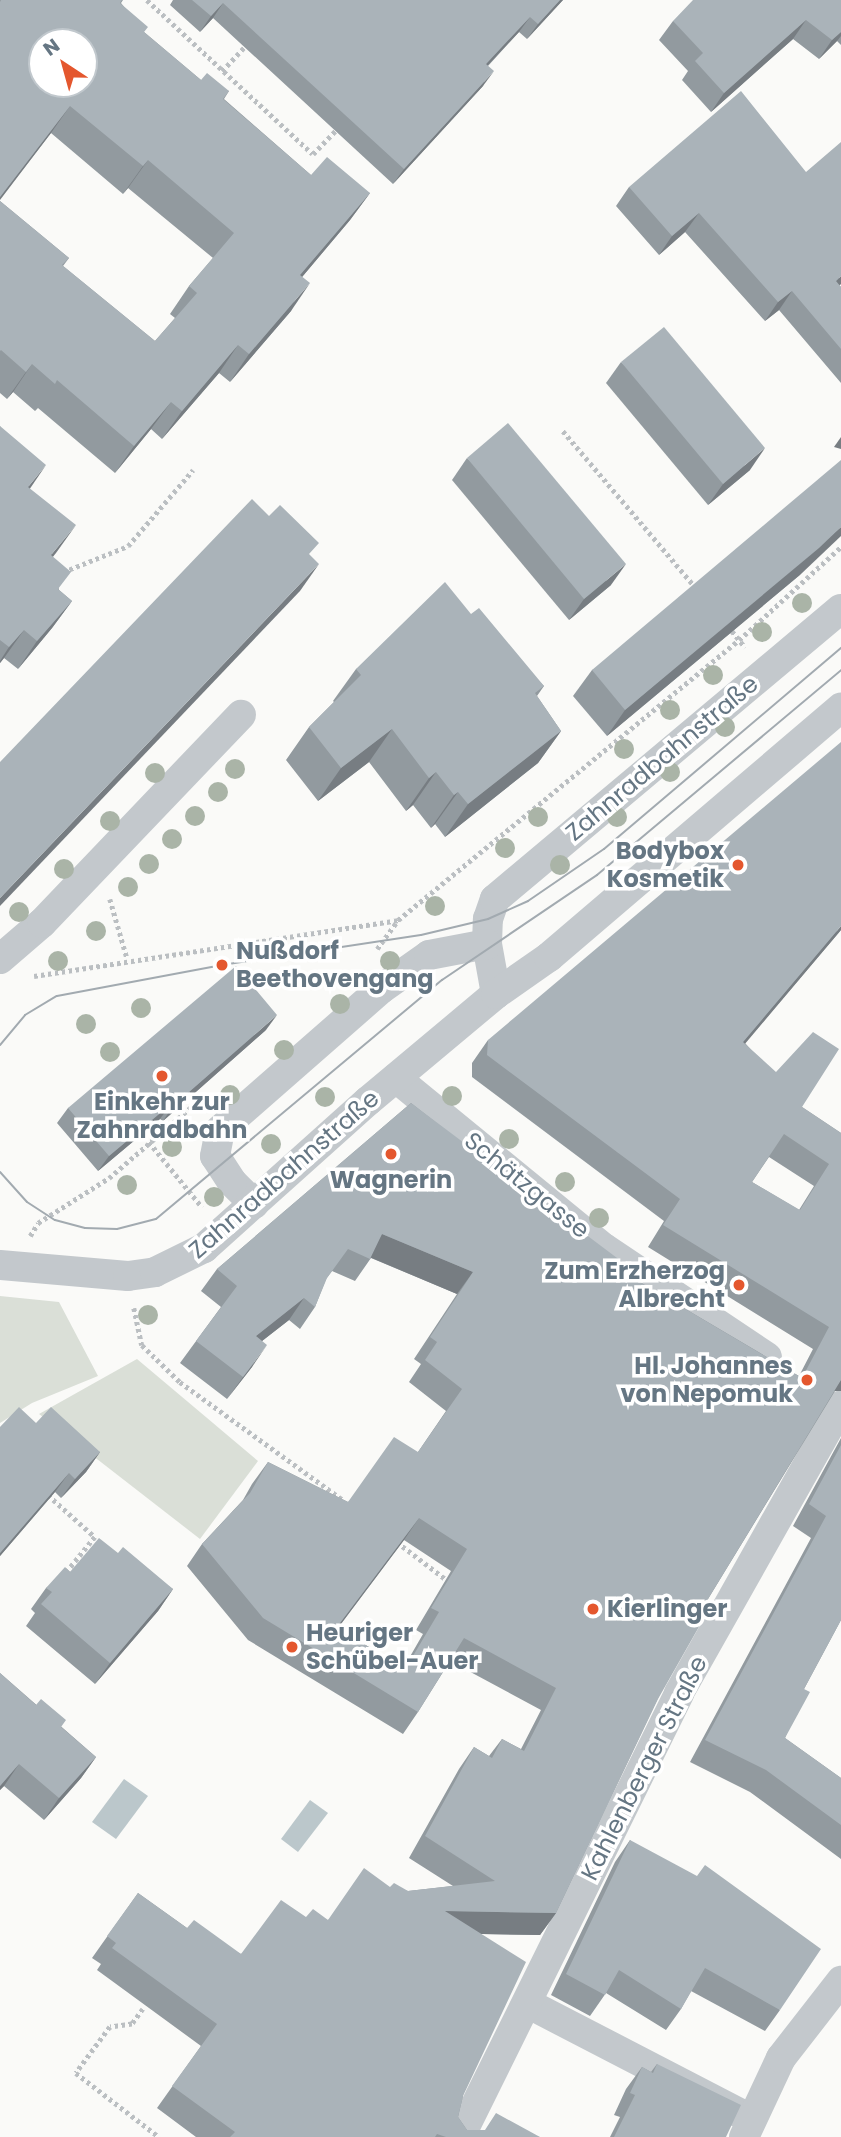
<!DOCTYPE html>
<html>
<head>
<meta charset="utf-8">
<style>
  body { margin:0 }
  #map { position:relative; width:841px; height:2137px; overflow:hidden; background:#fafaf8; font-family:Poppins,sans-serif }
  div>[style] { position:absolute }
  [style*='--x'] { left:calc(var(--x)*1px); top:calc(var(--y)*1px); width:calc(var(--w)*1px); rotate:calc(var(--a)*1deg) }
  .green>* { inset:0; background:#dadfd7 }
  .water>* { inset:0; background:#bbc7cb }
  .path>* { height:4.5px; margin-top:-2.25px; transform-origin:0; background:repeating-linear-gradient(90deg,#bbbfc2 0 3.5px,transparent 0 7px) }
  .minor>* { height:30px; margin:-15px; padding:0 15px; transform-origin:15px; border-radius:15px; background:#c3c8cc }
  .tram>* { height:2px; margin:-1px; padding:0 1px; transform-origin:1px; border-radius:1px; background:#a2aab0 }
  .trees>* { width:20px; height:20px; margin:-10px; border-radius:50%; background:#aab4a7 }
  .wall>* { inset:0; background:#929a9f }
  .shaded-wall>* { inset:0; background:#777d82 }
  .building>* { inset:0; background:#aab3b9 }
  .dots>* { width:19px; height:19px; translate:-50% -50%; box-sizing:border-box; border:4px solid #fff; border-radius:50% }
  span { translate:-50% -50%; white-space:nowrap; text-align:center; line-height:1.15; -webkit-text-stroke:7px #fff; paint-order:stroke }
  .street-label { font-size:24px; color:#657683 }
  .poi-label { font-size:24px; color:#657683; font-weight:700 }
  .right { translate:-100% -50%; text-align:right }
  .left { translate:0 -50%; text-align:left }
  .north { position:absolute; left:28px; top:28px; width:70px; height:70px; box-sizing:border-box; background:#fff; border:2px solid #c1c8cd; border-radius:50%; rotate:324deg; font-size:19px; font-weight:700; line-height:28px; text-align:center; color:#657683 }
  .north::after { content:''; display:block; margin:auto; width:24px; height:32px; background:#e4572e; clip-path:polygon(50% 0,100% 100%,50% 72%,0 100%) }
</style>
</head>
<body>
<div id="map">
  <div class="green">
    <i style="clip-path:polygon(0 1296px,59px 1302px,98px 1376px,32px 1403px,0 1423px)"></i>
    <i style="clip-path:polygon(137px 1359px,258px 1461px,200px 1539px,39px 1414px)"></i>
  </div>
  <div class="water">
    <i style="clip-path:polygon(124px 1779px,148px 1796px,116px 1839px,92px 1822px)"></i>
    <i style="clip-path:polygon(310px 1800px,328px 1813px,298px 1852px,281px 1839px)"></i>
  </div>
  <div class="path">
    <i style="--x:147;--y:0;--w:226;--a:42.9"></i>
    <i style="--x:313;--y:154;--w:37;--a:-46"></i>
    <i style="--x:222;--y:71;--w:38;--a:-47"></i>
    <i style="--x:563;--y:431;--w:206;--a:49.7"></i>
    <i style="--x:63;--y:572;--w:70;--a:-21.8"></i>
    <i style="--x:128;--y:546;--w:100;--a:-49.5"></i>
    <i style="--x:732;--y:631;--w:21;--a:51"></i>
    <i style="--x:110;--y:899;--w:61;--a:73.9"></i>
    <i style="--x:377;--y:949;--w:36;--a:-54"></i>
    <i style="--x:398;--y:920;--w:441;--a:-39.4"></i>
    <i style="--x:739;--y:640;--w:138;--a:-42.4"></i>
    <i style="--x:34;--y:976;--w:368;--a:-8.7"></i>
    <i style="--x:149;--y:1142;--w:84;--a:50.8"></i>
    <i style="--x:30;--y:1236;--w:15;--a:-58"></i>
    <i style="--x:38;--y:1223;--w:84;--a:-32.4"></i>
    <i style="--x:109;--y:1178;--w:119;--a:-40.9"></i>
    <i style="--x:134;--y:1308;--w:38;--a:78"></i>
    <i style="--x:142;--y:1345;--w:53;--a:44.2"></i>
    <i style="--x:180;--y:1382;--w:201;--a:35.9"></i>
    <i style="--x:48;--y:1495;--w:63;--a:41.8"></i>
    <i style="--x:95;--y:1537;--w:46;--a:128.9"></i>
    <i style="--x:397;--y:1542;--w:64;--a:37.4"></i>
    <i style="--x:143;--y:2009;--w:19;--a:126"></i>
    <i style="--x:132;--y:2024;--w:22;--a:172"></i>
    <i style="--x:110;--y:2027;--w:57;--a:126.5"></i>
    <i style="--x:76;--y:2073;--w:105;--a:37.6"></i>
  </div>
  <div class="minor">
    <i style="--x:0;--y:959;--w:55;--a:-40.6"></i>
    <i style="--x:42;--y:923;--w:288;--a:-46.3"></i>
    <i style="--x:496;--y:994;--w:51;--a:-100.2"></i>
    <i style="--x:487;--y:944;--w:25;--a:-88"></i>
    <i style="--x:488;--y:919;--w:21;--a:-71"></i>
    <i style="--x:495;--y:899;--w:451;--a:-40"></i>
    <i style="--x:396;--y:1078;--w:269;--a:39.3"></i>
    <i style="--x:604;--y:1248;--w:196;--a:33.8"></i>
    <i style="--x:254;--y:1204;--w:31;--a:-135"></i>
    <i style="--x:232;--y:1182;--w:31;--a:-123"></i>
    <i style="--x:215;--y:1156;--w:26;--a:-79"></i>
    <i style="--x:220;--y:1130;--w:214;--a:-41.2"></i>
    <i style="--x:381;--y:989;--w:59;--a:-35.3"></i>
    <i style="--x:429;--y:955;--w:59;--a:-10.7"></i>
    <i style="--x:0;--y:1265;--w:128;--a:4.9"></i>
    <i style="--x:128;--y:1276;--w:27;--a:-8"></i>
    <i style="--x:155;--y:1272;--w:55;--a:-26.1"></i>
    <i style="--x:204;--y:1248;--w:220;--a:-41.9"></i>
    <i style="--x:368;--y:1101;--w:167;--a:-39.9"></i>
    <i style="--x:496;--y:994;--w:65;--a:-34.9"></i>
    <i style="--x:549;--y:957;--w:384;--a:-40.5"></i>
    <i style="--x:527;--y:2003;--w:250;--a:27.4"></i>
    <i style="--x:460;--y:2137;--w:495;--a:-63.7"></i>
    <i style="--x:679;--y:1693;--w:330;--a:-60.6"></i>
    <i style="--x:744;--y:2137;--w:87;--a:-64.9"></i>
    <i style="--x:781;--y:2058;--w:98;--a:-52.1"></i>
  </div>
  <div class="tram">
    <i style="--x:0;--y:1045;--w:39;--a:-50"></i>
    <i style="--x:25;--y:1015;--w:37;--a:-31"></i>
    <i style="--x:57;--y:996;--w:168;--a:-10.6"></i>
    <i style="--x:222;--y:965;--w:201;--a:-8.6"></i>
    <i style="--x:421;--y:935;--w:69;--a:-13.4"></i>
    <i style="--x:488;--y:919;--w:44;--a:-24.2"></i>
    <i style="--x:528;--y:901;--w:92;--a:-34.4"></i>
    <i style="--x:604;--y:849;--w:311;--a:-40.3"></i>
    <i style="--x:0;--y:1172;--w:40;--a:48"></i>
    <i style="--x:27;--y:1202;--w:33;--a:33"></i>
    <i style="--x:55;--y:1220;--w:31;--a:15"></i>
    <i style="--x:85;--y:1228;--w:32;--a:2"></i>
    <i style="--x:117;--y:1229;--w:40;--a:-14.4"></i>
    <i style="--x:156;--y:1219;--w:373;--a:-39.9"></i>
    <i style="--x:442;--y:980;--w:187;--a:-34.1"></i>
    <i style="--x:597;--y:875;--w:319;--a:-40"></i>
  </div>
  <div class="trees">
    <i style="left:802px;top:603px"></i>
    <i style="left:762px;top:632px"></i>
    <i style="left:713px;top:675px"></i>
    <i style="left:670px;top:710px"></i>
    <i style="left:725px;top:727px"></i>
    <i style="left:624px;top:749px"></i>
    <i style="left:235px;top:769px"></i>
    <i style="left:670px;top:772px"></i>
    <i style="left:155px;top:773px"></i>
    <i style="left:218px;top:792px"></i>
    <i style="left:195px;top:816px"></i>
    <i style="left:538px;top:817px"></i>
    <i style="left:617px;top:817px"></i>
    <i style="left:110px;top:821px"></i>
    <i style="left:172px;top:839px"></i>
    <i style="left:505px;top:848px"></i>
    <i style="left:149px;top:864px"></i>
    <i style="left:560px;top:865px"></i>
    <i style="left:64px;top:869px"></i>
    <i style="left:128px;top:887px"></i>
    <i style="left:435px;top:906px"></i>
    <i style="left:19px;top:912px"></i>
    <i style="left:96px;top:931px"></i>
    <i style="left:58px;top:961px"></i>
    <i style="left:390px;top:961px"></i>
    <i style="left:340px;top:1004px"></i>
    <i style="left:141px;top:1008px"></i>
    <i style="left:86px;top:1024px"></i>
    <i style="left:284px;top:1050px"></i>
    <i style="left:110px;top:1052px"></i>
    <i style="left:230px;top:1095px"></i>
    <i style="left:452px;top:1096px"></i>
    <i style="left:325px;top:1097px"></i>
    <i style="left:509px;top:1139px"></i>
    <i style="left:271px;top:1144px"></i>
    <i style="left:172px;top:1147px"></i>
    <i style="left:565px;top:1182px"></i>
    <i style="left:127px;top:1185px"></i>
    <i style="left:214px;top:1197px"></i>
    <i style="left:599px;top:1218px"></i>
    <i style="left:148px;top:1315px"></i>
  </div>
  <div class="wall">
    <i style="clip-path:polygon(0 0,123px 0,121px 3px,144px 32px,201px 80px,229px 91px,224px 99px,311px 175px,370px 193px,350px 220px,302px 277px,291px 311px,230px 382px,219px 373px,162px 439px,151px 429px,115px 473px,38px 408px,35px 411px,13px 392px,7px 399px,0 393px,0 201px,69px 258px,63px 266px,155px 341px,175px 318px,170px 314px,189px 286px,213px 258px,128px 188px,123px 194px,51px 133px,0 199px)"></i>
    <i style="clip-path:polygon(173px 0,563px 0,527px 39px,519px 32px,488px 66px,483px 86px,393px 184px,213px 18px,200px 32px,170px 5px)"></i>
    <i style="clip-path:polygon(841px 0,841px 45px,837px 41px,819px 59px,793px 39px,711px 112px,682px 80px,688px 71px,659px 40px,673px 21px)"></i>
    <i style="clip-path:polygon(806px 172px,841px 284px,839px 285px,841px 287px,841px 383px,779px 310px,765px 321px,685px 232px,659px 255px,616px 206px,629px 187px)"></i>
    <i style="clip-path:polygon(621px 362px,750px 470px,708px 505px,606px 383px)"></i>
    <i style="clip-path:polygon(0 426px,30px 489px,53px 557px,59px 590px,72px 601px,52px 628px,18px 669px,4px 658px,0 663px)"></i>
    <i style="clip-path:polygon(467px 458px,611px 585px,569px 620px,452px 480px)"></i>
    <i style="clip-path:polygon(801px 574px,607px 736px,573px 696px,592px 670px)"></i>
    <i style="clip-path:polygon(471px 614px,544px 686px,537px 696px,561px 731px,538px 763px,445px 837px,435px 824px,431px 828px,413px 805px,406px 811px,369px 762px,318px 801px,286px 760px,309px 727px,334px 702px,333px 701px,356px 669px)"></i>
    <i style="clip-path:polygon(evenodd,841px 930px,745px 1043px,802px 1107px,841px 1133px,835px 1391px,694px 1622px,556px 1913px,540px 1935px,481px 1934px,463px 2096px,458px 2117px,467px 2130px,540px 2137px,196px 2137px,157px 2108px,201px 2046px,97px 1970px,101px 1964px,92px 1958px,138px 1893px,187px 1928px,241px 1954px,306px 1917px,328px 1920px,390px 1887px,408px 1891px,453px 1886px,409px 1858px,459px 1769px,474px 1747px,489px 1756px,502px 1739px,521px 1749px,541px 1710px,450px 1661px,418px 1712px,403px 1734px,248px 1640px,187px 1566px,202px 1544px,243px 1500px,252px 1484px,268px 1462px,348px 1502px,418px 1452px,446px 1411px,409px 1382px,421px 1364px,414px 1359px,457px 1294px,371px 1258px,355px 1281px,332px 1271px,326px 1279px,315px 1307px,300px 1329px,289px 1320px,262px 1341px,252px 1367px,227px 1399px,180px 1363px,221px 1307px,201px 1291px,217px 1269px,411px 1103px,633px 1278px,799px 1376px,813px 1349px,648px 1247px,664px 1221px,472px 1077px,472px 1063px,488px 1040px,841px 930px,769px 1157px,814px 1186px,799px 1210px,752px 1182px,769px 1157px,841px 930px,404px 1540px,451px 1571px,416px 1630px,423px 1634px,408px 1660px,401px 1656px,395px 1663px,338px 1628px,404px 1540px)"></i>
    <i style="clip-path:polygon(266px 1030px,163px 1121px,160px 1119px,98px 1171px,57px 1123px,68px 1108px)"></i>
    <i style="clip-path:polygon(36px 1423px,100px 1452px,86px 1472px,61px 1498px,55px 1492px,0 1556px,0 1427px)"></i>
    <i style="clip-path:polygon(841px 1438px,841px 1620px,804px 1689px,785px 1738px,841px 1778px,841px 1859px,750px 1792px,690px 1762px,811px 1538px,793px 1526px)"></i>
    <i style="clip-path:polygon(118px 1553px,173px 1589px,158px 1611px,95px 1684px,26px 1626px,35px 1613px,31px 1609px,46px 1588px,70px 1572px)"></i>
    <i style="clip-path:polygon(0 1673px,96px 1757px,81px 1778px,44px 1820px,4px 1786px,0 1790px)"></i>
    <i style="clip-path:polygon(630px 1840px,780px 2010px,765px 2031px,691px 1991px,681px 2009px,666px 2030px,606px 1993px,590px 2016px,551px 1995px,615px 1862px)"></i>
    <i style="clip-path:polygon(657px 2064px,726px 2137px,610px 2137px,620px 2117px,614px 2115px,626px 2089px,642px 2067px,651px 2072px)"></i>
  </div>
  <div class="shaded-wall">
    <i style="clip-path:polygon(560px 0,563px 0,527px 39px,538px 24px)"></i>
    <i style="clip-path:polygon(223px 3px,213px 18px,200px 32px,211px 16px)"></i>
    <i style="clip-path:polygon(530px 17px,519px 32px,475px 79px,486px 64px)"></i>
    <i style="clip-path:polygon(806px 20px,793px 39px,711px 112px,724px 93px)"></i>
    <i style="clip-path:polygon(841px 32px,841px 36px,837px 41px,819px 59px,832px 40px)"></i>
    <i style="clip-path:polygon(494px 71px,483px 86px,393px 184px,404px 169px)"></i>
    <i style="clip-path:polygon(70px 106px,51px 133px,0 200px,0 197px)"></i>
    <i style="clip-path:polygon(148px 160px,128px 188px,123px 194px,143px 166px)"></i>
    <i style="clip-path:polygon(370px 193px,350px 220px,281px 302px,300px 275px)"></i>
    <i style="clip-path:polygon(699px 213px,685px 232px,659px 255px,672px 236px)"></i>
    <i style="clip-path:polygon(841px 276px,841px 284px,822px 300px,836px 281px)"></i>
    <i style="clip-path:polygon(310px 283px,291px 311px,230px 382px,249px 354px)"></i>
    <i style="clip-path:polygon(792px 291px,779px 310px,765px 321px,778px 302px)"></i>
    <i style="clip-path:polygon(238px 345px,219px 373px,162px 439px,182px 411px)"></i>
    <i style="clip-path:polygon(32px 364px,13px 392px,7px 399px,26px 372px)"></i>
    <i style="clip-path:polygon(171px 402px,151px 429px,115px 473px,134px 446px)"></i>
    <i style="clip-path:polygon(841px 437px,841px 449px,834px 447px)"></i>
    <i style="clip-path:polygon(765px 448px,750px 470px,708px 505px,723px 484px)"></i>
    <i style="clip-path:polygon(46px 465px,27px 493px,28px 487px)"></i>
    <i style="clip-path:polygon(76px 525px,56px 553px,32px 583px,51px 555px)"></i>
    <i style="clip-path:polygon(841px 527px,841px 536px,801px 574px,607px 736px,625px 710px)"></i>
    <i style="clip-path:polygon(319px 564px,300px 591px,0 906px,0 898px)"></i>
    <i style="clip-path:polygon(626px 564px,611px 585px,569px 620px,584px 599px)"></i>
    <i style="clip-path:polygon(72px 601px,52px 628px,18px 669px,37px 641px)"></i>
    <i style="clip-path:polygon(24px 630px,4px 658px,0 663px,0 661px,9px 647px)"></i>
    <i style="clip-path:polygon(392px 729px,369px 762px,318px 801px,341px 768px)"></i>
    <i style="clip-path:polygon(561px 731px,538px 763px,445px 837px,468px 804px)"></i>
    <i style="clip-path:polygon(436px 772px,413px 805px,406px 811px,429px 778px)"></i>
    <i style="clip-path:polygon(458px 792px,435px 824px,431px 828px,454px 795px)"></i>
    <i style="clip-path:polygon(841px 926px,841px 930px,728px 1064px,743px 1042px)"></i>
    <i style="clip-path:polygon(277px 1015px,266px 1030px,163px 1121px,173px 1106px)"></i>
    <i style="clip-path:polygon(171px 1104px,160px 1119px,98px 1171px,109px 1156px)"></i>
    <i style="clip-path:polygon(382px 1234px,473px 1272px,457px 1294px,367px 1256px)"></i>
    <i style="clip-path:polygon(304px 1298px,289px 1320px,240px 1358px,256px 1336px)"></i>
    <i style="clip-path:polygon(267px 1345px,252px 1367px,227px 1399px,243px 1377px)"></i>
    <i style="clip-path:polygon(841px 1379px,841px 1391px,833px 1391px)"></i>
    <i style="clip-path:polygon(100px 1452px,86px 1472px,61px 1498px,75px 1479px)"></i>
    <i style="clip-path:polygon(69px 1473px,55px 1492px,0 1556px,0 1553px)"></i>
    <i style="clip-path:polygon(419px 1518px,404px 1540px,322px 1649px,337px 1627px)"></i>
    <i style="clip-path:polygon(173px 1589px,158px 1611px,95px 1684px,110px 1663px)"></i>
    <i style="clip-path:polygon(96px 1757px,81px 1778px,44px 1820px,59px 1798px)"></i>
    <i style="clip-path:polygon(19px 1764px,4px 1786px,0 1790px,0 1786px)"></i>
    <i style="clip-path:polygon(445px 1911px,556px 1913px,540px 1935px,430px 1933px)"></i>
  </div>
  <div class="building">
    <i style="clip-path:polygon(evenodd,1px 0,122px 0,120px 3px,148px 27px,144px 32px,201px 80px,207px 73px,229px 91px,223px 99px,311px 175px,327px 157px,370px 193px,300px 275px,310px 283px,249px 354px,238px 345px,182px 411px,171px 402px,134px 446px,57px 380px,55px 384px,32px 364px,26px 372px,1px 350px,0 351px,0 201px,69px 258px,62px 265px,155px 341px,197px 293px,189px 286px,234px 233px,148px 160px,143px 166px,70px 106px,0 197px,0 2px,1px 0,42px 42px,84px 42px,84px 84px,42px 84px,42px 42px)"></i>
    <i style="clip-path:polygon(192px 0,560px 0,538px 24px,530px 17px,486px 64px,494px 71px,404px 169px,223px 3px,211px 16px)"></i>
    <i style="clip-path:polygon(693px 0,841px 0,841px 32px,832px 40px,806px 20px,724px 93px,695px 61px,703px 53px,673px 21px)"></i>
    <i style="clip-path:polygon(741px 91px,806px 172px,841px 142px,841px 276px,836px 281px,841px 287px,841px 349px,792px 291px,778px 302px,699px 213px,672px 236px,629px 187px)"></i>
    <i style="clip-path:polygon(664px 327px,765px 448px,723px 484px,621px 362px)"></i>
    <i style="clip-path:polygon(508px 423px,626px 564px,584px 599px,467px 458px)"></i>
    <i style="clip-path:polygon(0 426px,46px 465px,28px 487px,76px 525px,51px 555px,71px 572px,58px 589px,72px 601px,37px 641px,24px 630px,9px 647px,0 640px)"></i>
    <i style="clip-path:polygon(841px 460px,841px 527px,819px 548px,625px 710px,592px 670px)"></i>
    <i style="clip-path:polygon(252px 499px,269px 516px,280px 505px,319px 543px,309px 554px,319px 564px,0 898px,0 762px)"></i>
    <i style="clip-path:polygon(445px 582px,471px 614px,479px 608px,544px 686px,535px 693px,561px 731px,468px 804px,458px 792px,454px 795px,436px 772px,429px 778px,392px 729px,341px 768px,309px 727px,361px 675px,356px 669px)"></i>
    <i style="clip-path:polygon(evenodd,841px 742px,841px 926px,743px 1042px,776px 1072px,813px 1032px,839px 1049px,802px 1107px,841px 1133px,841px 1380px,694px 1622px,700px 1625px,658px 1699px,556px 1913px,445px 1911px,526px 1962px,463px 2096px,458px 2117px,467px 2130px,485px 2130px,496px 2113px,540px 2137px,446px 2137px,437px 2134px,435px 2137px,230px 2137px,235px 2132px,172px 2086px,217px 2024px,112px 1948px,116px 1943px,107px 1936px,138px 1893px,187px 1928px,194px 1920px,241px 1954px,281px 1900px,306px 1917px,313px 1909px,328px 1920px,364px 1868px,390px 1887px,394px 1883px,408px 1891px,495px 1881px,425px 1836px,474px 1747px,492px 1758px,502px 1739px,524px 1751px,556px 1688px,464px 1638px,418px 1712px,263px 1618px,202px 1544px,250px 1493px,268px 1462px,348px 1502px,394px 1437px,418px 1452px,462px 1389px,425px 1360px,437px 1342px,430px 1337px,473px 1272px,382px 1234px,370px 1259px,348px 1249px,327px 1278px,315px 1307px,304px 1298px,256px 1336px,267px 1345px,243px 1377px,196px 1341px,237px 1286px,217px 1269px,411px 1103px,633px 1270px,633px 1278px,802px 1378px,829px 1327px,663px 1225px,680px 1199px,487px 1055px,488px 1040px,841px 742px,784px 1134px,829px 1164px,800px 1210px,752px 1182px,784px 1134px,841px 742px,419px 1518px,467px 1549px,431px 1608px,439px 1612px,410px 1661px,401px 1656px,396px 1664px,337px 1627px,419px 1518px)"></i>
    <i style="clip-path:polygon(236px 966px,277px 1015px,173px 1106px,171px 1104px,109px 1156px,68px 1108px)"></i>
    <i style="clip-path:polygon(19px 1407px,36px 1423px,51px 1407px,100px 1452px,75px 1479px,69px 1473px,0 1553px,0 1427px)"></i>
    <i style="clip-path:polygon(841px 1445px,841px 1620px,804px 1689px,810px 1692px,785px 1738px,841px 1778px,841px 1825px,766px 1770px,705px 1740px,826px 1516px,809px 1504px)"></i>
    <i style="clip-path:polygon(99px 1538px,118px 1553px,123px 1547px,173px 1589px,110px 1663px,41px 1604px,52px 1592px,46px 1588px,65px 1567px,70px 1572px)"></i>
    <i style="clip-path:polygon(0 1673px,36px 1705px,41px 1699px,66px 1720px,61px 1727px,96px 1757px,59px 1798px,19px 1764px,0 1786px)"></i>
    <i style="clip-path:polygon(630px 1840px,697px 1876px,705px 1865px,821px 1949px,780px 2010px,705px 1968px,681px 2009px,619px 1970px,605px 1995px,566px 1974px)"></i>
    <i style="clip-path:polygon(657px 2064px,741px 2105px,726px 2137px,614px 2137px,635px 2095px,630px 2093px,642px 2067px,653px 2073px)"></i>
  </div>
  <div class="dots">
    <i style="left:738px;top:865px;background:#e4572e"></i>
    <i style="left:222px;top:965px;background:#e4572e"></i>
    <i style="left:162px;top:1076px;background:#e4572e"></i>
    <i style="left:391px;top:1154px;background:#e4572e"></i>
    <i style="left:739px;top:1285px;background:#e4572e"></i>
    <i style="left:807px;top:1380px;background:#e4572e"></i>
    <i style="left:593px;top:1609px;background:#e4572e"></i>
    <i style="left:292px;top:1647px;background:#e4572e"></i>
  </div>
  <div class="street-label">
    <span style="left:662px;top:758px;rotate:-40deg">Zahnradbahnstraße</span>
    <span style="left:284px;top:1174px;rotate:-41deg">Zahnradbahnstraße</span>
    <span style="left:527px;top:1185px;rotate:39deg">Schätzgasse</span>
    <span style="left:644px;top:1768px;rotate:-63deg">Kahlenberger Straße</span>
  </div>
  <div class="poi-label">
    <span class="right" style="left:724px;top:865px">Bodybox<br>Kosmetik</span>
    <span class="left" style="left:236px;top:965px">Nußdorf<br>Beethovengang</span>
    <span style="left:162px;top:1116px">Einkehr zur<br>Zahnradbahn</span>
    <span style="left:391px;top:1180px">Wagnerin</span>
    <span class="right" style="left:725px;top:1285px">Zum Erzherzog<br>Albrecht</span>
    <span class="right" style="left:793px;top:1380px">Hl. Johannes<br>von Nepomuk</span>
    <span class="left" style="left:607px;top:1609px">Kierlinger</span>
    <span class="left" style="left:306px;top:1647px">Heuriger<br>Schübel-Auer</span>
  </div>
  <div class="north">N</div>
</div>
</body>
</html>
